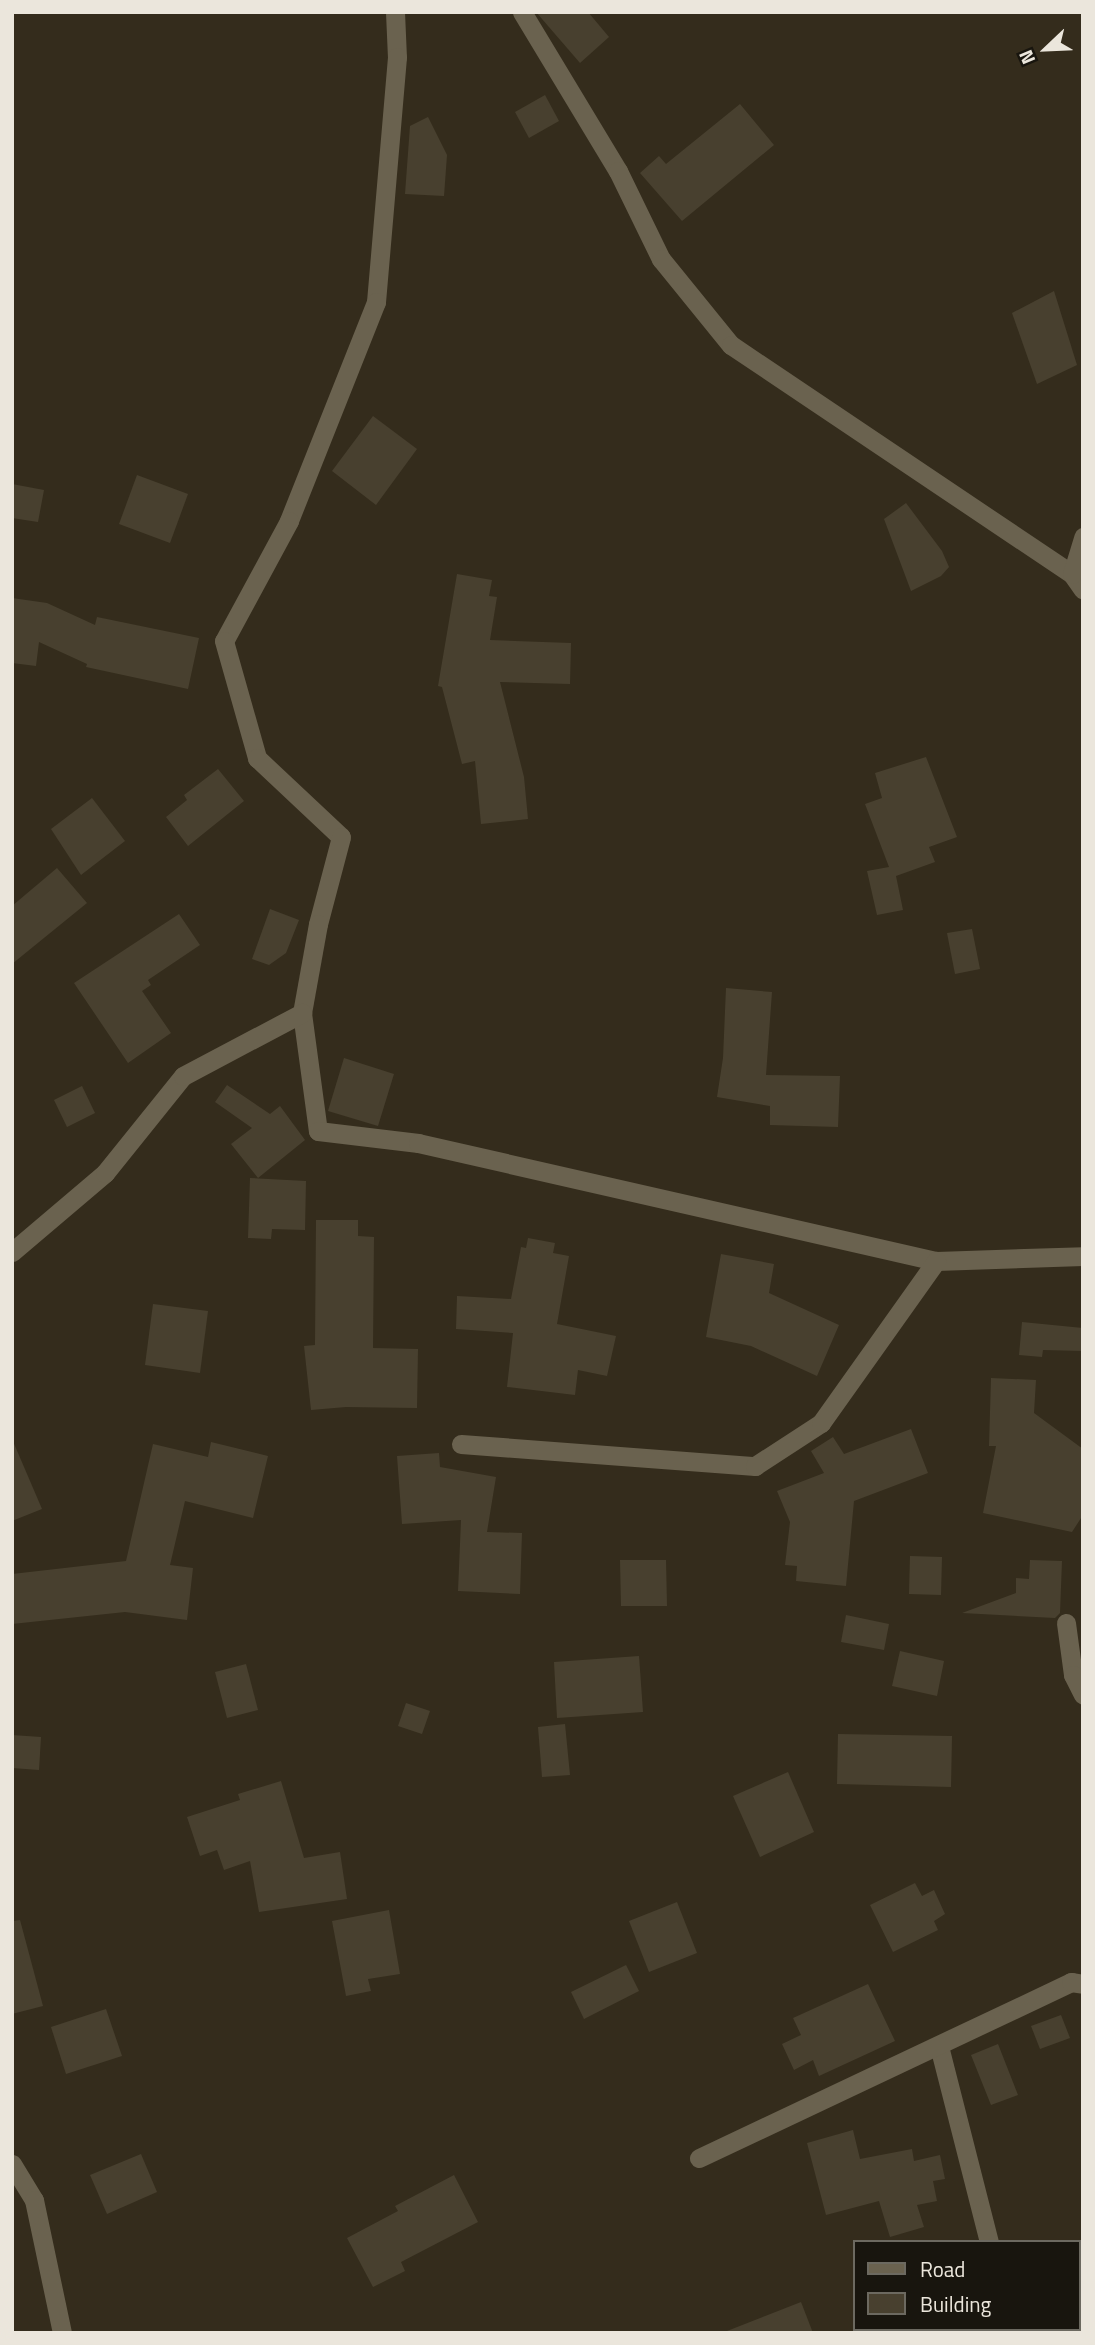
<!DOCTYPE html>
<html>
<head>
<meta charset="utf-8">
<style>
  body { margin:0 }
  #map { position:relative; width:1095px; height:2345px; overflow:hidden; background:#342c1c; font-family:"Titillium Web",sans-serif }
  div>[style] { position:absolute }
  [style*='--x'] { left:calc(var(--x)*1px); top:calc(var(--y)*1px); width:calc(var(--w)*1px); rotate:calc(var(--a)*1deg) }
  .building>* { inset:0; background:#48402f }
  .minor>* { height:19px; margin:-9.5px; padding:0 9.5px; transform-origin:9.5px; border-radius:9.5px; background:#6a624f }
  span { translate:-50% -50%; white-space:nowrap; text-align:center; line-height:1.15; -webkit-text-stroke:7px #18150e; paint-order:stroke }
  .frame { position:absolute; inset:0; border:14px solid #ebe6dc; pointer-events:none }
  .legend { position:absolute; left:853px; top:2240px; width:228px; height:91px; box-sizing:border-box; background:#18150e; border:2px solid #6c6960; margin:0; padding:9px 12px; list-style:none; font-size:21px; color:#ebe6dc }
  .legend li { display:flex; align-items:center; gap:14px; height:35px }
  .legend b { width:35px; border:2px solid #6c6960 }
  .north { position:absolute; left:1011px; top:14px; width:70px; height:70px; -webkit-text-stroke:5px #18150e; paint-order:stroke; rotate:247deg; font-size:19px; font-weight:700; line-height:28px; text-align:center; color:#ebe6dc }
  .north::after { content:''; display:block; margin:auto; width:24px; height:32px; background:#ebe6dc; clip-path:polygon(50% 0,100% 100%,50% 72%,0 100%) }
</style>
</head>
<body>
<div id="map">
  <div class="building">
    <i style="clip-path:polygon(536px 12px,588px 12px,609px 37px,580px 63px)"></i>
    <i style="clip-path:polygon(545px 95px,559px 121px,529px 138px,515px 112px)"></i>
    <i style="clip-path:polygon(740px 104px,774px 145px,682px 221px,640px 173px,659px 156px,666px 164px)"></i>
    <i style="clip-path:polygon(428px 117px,447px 155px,444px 196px,405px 194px,410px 126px)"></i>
    <i style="clip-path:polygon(1054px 291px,1077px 365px,1037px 384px,1012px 313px)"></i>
    <i style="clip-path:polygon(373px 416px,417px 449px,376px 505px,332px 471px)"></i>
    <i style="clip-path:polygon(137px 475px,188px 494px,170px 543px,119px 524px)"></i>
    <i style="clip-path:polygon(12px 484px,44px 490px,38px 522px,12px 518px)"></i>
    <i style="clip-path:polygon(906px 503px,942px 551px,949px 567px,941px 576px,911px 591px,884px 519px)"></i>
    <i style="clip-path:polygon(457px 574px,492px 580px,489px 596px,497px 597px,490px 640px,571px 643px,570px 684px,500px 682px,524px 777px,528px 819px,481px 824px,475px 761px,462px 764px,442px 687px,438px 686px)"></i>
    <i style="clip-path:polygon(12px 598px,47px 603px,95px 625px,97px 617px,199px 638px,188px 689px,86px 667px,87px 664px,39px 642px,36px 666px,12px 663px)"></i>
    <i style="clip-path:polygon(926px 757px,957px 837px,929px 847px,935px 862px,896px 876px,903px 910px,877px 915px,867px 871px,889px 867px,865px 804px,882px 798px,875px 773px)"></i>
    <i style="clip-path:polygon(218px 769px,244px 801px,188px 846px,166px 817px,187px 800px,184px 795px)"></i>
    <i style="clip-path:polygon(92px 798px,125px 841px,81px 875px,51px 829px)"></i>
    <i style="clip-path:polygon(57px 868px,87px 903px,12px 964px,12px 906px)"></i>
    <i style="clip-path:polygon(270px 909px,299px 920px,286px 953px,269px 965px,252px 959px)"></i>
    <i style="clip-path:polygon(179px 914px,200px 945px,148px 980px,151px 985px,142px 991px,171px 1033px,128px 1063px,74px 983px)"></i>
    <i style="clip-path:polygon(972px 929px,980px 969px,955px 974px,947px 933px)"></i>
    <i style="clip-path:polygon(726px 988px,772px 992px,766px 1075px,840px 1076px,838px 1127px,770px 1125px,770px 1106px,717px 1097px,723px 1058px)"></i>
    <i style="clip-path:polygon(344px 1058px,394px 1074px,378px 1126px,328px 1111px)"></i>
    <i style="clip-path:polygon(227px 1085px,270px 1114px,280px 1106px,305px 1140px,258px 1178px,231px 1144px,252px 1128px,215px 1102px)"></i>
    <i style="clip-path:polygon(82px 1086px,95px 1113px,67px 1127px,54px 1100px)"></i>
    <i style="clip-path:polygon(250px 1178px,306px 1181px,305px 1230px,272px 1229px,271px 1239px,248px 1238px)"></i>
    <i style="clip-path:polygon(316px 1220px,358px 1220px,358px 1236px,374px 1237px,373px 1348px,418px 1349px,417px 1408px,346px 1407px,311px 1410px,304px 1346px,315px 1345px)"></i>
    <i style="clip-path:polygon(528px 1238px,555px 1243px,553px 1253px,569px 1256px,557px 1324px,616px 1336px,607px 1376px,578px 1370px,575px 1395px,507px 1387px,513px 1333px,456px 1329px,457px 1296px,511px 1299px,521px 1247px,526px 1248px)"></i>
    <i style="clip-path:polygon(721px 1254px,774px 1264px,769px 1293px,839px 1325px,817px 1376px,751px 1346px,706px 1337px)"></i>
    <i style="clip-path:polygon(153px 1304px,208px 1311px,200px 1373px,145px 1365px)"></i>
    <i style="clip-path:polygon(1022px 1322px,1083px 1328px,1083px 1351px,1043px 1350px,1042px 1357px,1019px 1355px)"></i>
    <i style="clip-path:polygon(991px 1378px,1036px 1380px,1034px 1413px,1083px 1449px,1083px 1515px,1072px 1532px,983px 1513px,996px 1446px,989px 1446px)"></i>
    <i style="clip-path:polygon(911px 1429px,928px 1473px,854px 1501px,846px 1586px,796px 1581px,797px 1566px,785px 1565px,790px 1522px,777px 1491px,824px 1473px,811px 1451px,833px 1437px,844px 1454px)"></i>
    <i style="clip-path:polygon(12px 1439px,42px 1509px,12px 1521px)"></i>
    <i style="clip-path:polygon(211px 1442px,268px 1456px,253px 1518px,185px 1501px,170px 1565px,193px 1568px,187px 1620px,125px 1612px,12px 1624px,12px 1574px,126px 1561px,153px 1444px,208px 1457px)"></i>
    <i style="clip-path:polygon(439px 1453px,440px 1467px,496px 1477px,487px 1532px,522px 1533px,520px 1594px,458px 1591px,461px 1520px,402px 1524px,397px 1456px)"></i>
    <i style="clip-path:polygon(910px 1556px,942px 1557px,941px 1595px,909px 1594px)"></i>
    <i style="clip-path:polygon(620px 1560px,666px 1560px,667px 1606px,621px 1606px)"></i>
    <i style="clip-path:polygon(1030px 1560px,1062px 1561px,1060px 1613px,1055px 1618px,962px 1613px,1016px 1593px,1016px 1578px,1029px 1579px)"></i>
    <i style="clip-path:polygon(846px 1615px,889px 1624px,884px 1650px,841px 1642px)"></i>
    <i style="clip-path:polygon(900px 1651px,944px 1661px,937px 1696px,892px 1686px)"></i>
    <i style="clip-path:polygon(639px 1656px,643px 1712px,557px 1718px,554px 1662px)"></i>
    <i style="clip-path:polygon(246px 1664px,258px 1710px,227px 1718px,215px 1672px)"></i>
    <i style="clip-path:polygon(406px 1703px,430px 1711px,422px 1734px,398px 1726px)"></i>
    <i style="clip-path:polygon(565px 1724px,570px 1775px,542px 1777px,538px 1727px)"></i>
    <i style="clip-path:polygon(838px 1734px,952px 1736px,951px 1787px,837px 1784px)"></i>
    <i style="clip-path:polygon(12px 1735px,41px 1737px,39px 1770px,12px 1768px)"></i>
    <i style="clip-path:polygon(788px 1772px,814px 1832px,760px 1857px,733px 1796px)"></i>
    <i style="clip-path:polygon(281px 1781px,304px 1858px,340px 1852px,347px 1899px,259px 1912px,250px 1861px,224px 1870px,217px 1850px,200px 1856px,187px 1817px,240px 1800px,238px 1794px)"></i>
    <i style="clip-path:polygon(915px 1883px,922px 1896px,934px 1890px,945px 1914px,934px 1921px,938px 1930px,893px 1952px,870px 1905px)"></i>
    <i style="clip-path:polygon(677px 1902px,697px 1953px,649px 1972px,629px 1921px)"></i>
    <i style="clip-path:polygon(389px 1910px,400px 1974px,368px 1979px,371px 1991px,346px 1996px,332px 1921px)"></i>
    <i style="clip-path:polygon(20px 1920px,43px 2006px,12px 2014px,12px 1921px)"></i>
    <i style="clip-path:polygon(626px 1965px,639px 1991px,584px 2019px,571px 1992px)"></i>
    <i style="clip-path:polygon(868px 1984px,895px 2041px,819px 2076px,813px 2060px,794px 2070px,782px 2044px,801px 2035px,793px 2018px)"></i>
    <i style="clip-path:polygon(106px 2009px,122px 2056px,66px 2074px,51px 2027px)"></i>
    <i style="clip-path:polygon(1061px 2015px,1070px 2038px,1040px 2049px,1031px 2026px)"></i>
    <i style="clip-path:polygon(998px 2044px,1018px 2095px,991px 2105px,971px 2055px)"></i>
    <i style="clip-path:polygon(853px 2130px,860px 2159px,912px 2149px,914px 2161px,940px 2155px,945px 2179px,933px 2181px,937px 2201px,917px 2205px,924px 2227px,890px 2237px,879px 2201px,826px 2215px,807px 2143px)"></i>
    <i style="clip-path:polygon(141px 2154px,157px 2192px,107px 2214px,90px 2175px)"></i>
    <i style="clip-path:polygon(454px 2175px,478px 2222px,401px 2262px,405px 2271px,373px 2287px,347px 2238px,398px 2211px,395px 2206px)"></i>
    <i style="clip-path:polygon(801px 2302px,813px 2333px,727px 2333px,727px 2331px)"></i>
  </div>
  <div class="minor">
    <i style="--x:395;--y:12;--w:45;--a:87.5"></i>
    <i style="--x:397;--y:57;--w:246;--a:94.9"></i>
    <i style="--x:376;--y:302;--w:236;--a:111.7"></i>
    <i style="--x:289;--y:521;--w:136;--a:118.4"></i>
    <i style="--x:224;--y:641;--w:122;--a:74.2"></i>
    <i style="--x:257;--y:758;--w:115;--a:43.2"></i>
    <i style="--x:341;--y:837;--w:90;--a:104.8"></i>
    <i style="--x:318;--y:924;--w:90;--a:100.2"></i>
    <i style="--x:302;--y:1013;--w:119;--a:82.3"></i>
    <i style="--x:318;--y:1131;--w:101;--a:6.8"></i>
    <i style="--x:418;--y:1143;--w:531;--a:12.83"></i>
    <i style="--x:936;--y:1261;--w:147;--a:-1.9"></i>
    <i style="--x:522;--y:12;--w:186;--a:58.9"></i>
    <i style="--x:618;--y:171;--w:98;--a:64"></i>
    <i style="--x:661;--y:259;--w:111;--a:50.9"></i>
    <i style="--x:731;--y:345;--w:411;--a:33.9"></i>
    <i style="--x:1072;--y:574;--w:19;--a:55"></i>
    <i style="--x:1072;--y:574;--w:39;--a:-73"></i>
    <i style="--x:12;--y:1252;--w:122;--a:-40.3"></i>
    <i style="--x:105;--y:1173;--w:124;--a:-51.2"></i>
    <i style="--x:183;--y:1076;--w:135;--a:-27.9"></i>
    <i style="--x:461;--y:1444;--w:295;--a:4.3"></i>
    <i style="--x:755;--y:1466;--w:79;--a:-33.1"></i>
    <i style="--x:821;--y:1423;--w:199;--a:-54.6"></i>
    <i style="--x:1066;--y:1623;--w:52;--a:82.3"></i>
    <i style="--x:1073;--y:1675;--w:22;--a:63"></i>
    <i style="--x:939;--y:2046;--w:202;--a:75.7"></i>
    <i style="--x:699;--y:2158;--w:412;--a:-25.3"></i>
    <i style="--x:1071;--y:1982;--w:12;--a:9"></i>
    <i style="--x:12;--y:2164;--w:42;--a:58.6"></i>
    <i style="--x:34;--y:2200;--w:136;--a:78.1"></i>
    <i style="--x:1016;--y:2329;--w:4;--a:76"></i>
  </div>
  <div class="frame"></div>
  <ul class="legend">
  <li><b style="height:9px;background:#6a624f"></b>Road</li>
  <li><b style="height:19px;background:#48402f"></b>Building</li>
  </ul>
  <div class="north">N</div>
</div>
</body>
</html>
